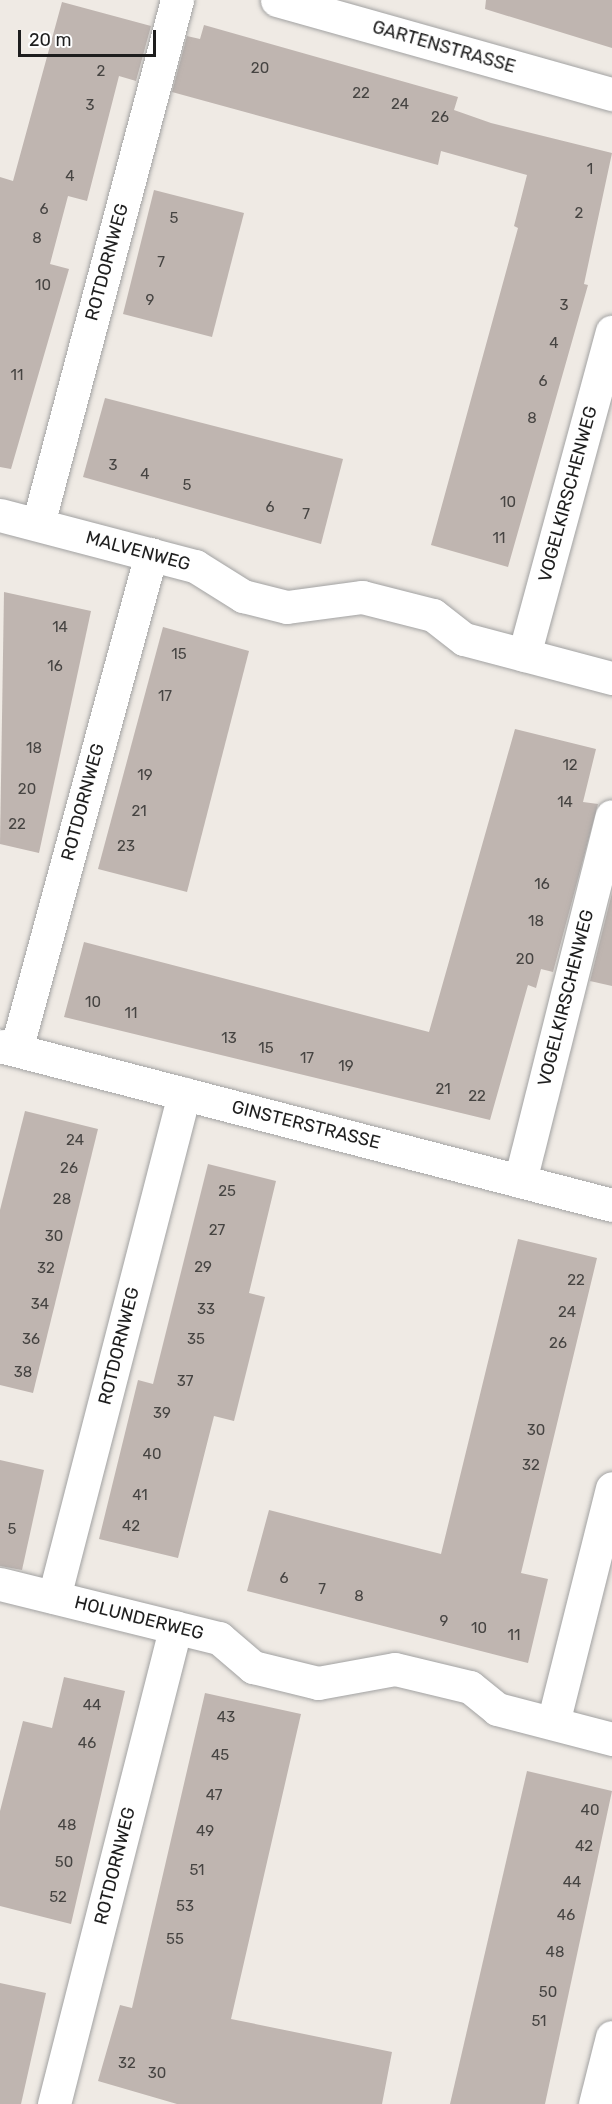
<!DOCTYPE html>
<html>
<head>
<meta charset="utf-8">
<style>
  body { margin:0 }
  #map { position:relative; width:612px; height:2104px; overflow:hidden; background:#efeae4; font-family:Rubik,sans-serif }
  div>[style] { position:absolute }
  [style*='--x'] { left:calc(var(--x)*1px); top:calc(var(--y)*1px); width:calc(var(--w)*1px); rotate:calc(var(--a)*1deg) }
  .building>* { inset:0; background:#bfb5b0 }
  .roads { filter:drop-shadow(0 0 2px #a2a2a2) drop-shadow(0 0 2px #a2a2a2) }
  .street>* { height:33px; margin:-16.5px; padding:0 16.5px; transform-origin:16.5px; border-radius:16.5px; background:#fff }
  span { translate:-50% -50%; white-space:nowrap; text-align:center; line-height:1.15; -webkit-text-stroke:6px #fff; paint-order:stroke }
  .number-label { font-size:15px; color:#464442 }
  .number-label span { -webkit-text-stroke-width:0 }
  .street-label { font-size:18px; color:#1e1e1e }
  .scale { position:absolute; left:18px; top:30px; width:138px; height:27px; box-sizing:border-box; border:3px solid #1e1e1e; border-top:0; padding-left:8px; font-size:18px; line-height:21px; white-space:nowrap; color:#1e1e1e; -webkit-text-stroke:4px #fff; paint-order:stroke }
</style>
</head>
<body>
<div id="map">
  <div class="building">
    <i style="clip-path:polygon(486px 0,612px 0,612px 48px,485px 9px)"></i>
    <i style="clip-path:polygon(62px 2px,151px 26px,136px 81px,119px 76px,87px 201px,68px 196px,50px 264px,69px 269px,11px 469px,0 467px,0 177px,13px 181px)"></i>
    <i style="clip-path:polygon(204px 25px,458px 97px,454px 110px,491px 123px,612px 153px,584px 284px,588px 285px,508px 567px,431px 545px,518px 228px,514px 226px,527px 175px,441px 151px,438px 165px,172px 92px,187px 36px,200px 39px)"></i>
    <i style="clip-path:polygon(154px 190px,244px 213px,212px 337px,123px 314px)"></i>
    <i style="clip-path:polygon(105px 398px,343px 459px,321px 544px,83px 477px)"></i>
    <i style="clip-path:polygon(4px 592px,91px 611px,39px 853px,0 844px)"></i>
    <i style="clip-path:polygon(163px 627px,249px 651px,187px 892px,98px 869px)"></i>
    <i style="clip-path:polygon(515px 729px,596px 749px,583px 802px,598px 804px,553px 972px,541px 969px,536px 988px,528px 985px,490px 1120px,64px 1017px,84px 942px,429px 1032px)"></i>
    <i style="clip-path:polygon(612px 893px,612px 986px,590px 981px)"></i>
    <i style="clip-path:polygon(25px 1111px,98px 1129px,33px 1393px,0 1385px,0 1210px)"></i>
    <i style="clip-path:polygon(208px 1164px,276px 1181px,249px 1293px,265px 1297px,234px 1421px,214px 1416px,178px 1558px,99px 1539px,138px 1380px,153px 1384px)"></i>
    <i style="clip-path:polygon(518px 1239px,597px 1258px,521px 1573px,548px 1579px,528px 1663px,247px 1591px,269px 1510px,441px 1554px)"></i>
    <i style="clip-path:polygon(0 1460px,44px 1470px,22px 1570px,0 1566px)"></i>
    <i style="clip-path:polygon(64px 1677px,125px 1691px,71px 1924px,0 1906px,0 1811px,23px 1721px,52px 1728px)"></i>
    <i style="clip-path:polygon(205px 1693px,301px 1714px,231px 2019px,392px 2052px,382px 2104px,177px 2104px,98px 2081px,120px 2005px,132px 2008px)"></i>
    <i style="clip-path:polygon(527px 1771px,612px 1791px,545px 2104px,450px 2104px)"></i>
    <i style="clip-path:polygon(0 1983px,46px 1993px,21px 2104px,0 2104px)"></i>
  </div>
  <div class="roads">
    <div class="street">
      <i style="--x:277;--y:0;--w:348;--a:15.7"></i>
      <i style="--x:0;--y:515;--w:202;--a:14.7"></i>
      <i style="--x:195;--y:566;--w:57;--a:32"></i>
      <i style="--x:243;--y:596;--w:45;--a:14"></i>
      <i style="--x:287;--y:607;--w:76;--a:-7.6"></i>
      <i style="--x:362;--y:597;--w:73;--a:14.2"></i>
      <i style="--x:433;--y:615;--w:39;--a:38"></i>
      <i style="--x:464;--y:639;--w:153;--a:14.8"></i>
      <i style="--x:38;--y:524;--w:542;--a:-75.14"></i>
      <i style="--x:524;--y:655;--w:335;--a:-74.8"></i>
      <i style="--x:0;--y:1046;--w:632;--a:14.56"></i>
      <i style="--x:16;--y:1050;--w:514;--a:-74.77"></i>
      <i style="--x:520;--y:1181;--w:376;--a:-75.9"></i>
      <i style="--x:0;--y:1584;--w:226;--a:13.9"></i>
      <i style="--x:219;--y:1638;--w:45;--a:40.5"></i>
      <i style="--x:253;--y:1667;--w:67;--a:13.8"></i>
      <i style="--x:318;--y:1683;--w:78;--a:-10.3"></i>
      <i style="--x:395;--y:1669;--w:77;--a:13.5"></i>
      <i style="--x:470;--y:1687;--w:35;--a:39"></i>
      <i style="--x:497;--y:1709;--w:119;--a:14.6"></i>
      <i style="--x:54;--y:1597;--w:520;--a:-75.51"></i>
      <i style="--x:553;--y:1723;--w:242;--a:-75.9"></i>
      <i style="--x:54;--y:2104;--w:492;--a:-75.7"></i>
      <i style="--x:595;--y:2104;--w:69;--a:-75.8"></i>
    </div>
  </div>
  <div class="number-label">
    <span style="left:260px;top:69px">20</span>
    <span style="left:101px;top:72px">2</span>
    <span style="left:361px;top:94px">22</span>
    <span style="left:400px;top:105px">24</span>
    <span style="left:90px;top:106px">3</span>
    <span style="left:440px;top:118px">26</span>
    <span style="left:590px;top:170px">1</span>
    <span style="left:70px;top:177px">4</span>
    <span style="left:44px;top:210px">6</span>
    <span style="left:579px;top:214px">2</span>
    <span style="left:174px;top:219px">5</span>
    <span style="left:37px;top:239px">8</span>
    <span style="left:161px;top:263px">7</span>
    <span style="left:43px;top:286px">10</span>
    <span style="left:150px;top:301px">9</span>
    <span style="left:564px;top:306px">3</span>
    <span style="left:554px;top:344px">4</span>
    <span style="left:17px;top:376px">11</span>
    <span style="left:543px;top:382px">6</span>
    <span style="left:532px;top:419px">8</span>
    <span style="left:113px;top:466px">3</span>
    <span style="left:145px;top:475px">4</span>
    <span style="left:187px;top:486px">5</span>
    <span style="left:508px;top:503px">10</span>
    <span style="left:270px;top:508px">6</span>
    <span style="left:306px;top:515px">7</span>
    <span style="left:499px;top:539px">11</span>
    <span style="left:60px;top:628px">14</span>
    <span style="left:179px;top:655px">15</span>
    <span style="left:55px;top:667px">16</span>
    <span style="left:165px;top:697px">17</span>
    <span style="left:34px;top:749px">18</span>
    <span style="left:570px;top:766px">12</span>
    <span style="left:145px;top:776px">19</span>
    <span style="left:27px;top:790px">20</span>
    <span style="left:565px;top:803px">14</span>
    <span style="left:139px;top:812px">21</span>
    <span style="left:17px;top:825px">22</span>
    <span style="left:126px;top:847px">23</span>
    <span style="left:542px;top:885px">16</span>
    <span style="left:536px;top:922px">18</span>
    <span style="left:525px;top:960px">20</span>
    <span style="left:93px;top:1003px">10</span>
    <span style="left:131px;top:1014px">11</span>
    <span style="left:229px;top:1039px">13</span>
    <span style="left:266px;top:1049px">15</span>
    <span style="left:307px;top:1059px">17</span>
    <span style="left:346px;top:1067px">19</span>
    <span style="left:443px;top:1090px">21</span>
    <span style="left:477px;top:1097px">22</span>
    <span style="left:75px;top:1141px">24</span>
    <span style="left:69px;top:1169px">26</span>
    <span style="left:227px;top:1192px">25</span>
    <span style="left:62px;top:1200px">28</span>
    <span style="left:217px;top:1231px">27</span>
    <span style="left:54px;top:1237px">30</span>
    <span style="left:203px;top:1268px">29</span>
    <span style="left:46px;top:1269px">32</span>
    <span style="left:576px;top:1281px">22</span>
    <span style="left:40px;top:1305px">34</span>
    <span style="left:206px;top:1310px">33</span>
    <span style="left:567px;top:1313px">24</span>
    <span style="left:31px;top:1340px">36</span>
    <span style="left:196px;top:1340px">35</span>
    <span style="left:558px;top:1344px">26</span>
    <span style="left:23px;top:1373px">38</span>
    <span style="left:185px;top:1382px">37</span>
    <span style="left:162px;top:1414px">39</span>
    <span style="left:536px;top:1431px">30</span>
    <span style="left:152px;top:1455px">40</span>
    <span style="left:531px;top:1466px">32</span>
    <span style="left:140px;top:1496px">41</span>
    <span style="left:131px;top:1527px">42</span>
    <span style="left:12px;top:1530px">5</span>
    <span style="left:284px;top:1579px">6</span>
    <span style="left:322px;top:1590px">7</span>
    <span style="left:359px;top:1597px">8</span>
    <span style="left:444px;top:1622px">9</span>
    <span style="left:479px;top:1629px">10</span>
    <span style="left:514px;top:1636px">11</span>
    <span style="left:92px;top:1706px">44</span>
    <span style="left:226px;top:1718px">43</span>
    <span style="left:87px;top:1744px">46</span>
    <span style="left:220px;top:1756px">45</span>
    <span style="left:214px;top:1796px">47</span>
    <span style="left:590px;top:1811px">40</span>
    <span style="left:67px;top:1826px">48</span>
    <span style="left:205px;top:1832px">49</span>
    <span style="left:584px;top:1847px">42</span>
    <span style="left:64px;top:1863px">50</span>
    <span style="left:197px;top:1871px">51</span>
    <span style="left:572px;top:1883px">44</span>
    <span style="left:58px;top:1898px">52</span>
    <span style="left:185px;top:1907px">53</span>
    <span style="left:566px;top:1916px">46</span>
    <span style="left:175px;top:1940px">55</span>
    <span style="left:555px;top:1953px">48</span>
    <span style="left:548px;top:1993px">50</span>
    <span style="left:539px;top:2022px">51</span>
    <span style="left:127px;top:2064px">32</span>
    <span style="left:157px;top:2074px">30</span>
  </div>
  <div class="street-label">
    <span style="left:444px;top:47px;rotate:16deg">GARTENSTRASSE</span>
    <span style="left:107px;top:262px;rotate:-75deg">ROTDORNWEG</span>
    <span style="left:568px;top:494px;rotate:-75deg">VOGELKIRSCHENWEG</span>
    <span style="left:138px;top:551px;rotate:15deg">MALVENWEG</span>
    <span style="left:83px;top:802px;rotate:-75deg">ROTDORNWEG</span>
    <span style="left:566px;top:998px;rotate:-76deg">VOGELKIRSCHENWEG</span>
    <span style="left:306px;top:1125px;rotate:14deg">GINSTERSTRASSE</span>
    <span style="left:119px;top:1346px;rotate:-76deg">ROTDORNWEG</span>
    <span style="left:139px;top:1618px;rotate:14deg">HOLUNDERWEG</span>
    <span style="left:115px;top:1866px;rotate:-76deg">ROTDORNWEG</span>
  </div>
  <div class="scale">20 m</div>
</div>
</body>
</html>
